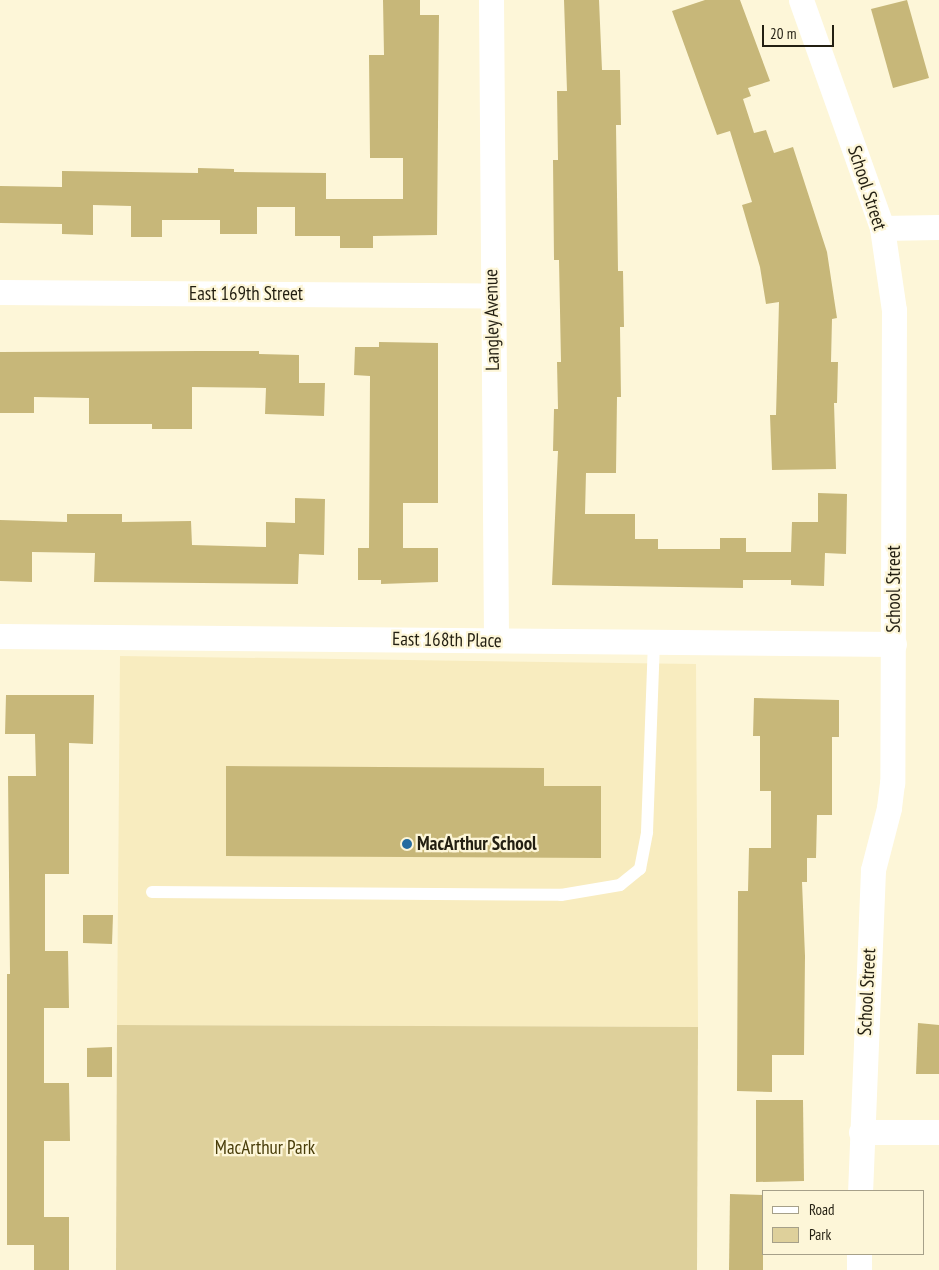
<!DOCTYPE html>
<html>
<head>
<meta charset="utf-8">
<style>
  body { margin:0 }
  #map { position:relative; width:939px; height:1270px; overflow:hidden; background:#fdf6d8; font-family:"PT Sans Narrow",sans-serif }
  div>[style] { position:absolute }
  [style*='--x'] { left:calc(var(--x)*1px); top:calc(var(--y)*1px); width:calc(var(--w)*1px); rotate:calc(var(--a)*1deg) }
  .built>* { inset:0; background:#f8ecbf }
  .green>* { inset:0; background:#ded09b }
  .building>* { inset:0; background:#c7b779 }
  .service>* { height:12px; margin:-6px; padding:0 6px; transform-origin:6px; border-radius:6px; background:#fff }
  .minor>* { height:25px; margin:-12.5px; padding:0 12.5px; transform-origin:12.5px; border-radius:12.5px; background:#fff }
  .dots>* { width:14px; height:14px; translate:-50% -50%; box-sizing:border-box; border:2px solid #fdf6d8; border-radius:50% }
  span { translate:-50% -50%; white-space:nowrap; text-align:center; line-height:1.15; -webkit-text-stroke:4.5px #fdf6d8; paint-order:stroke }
  .street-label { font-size:19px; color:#231f12 }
  .poi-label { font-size:19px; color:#231f12; font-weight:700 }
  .left { translate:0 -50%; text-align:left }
  .park-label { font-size:19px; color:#493d0a }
  .legend { position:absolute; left:762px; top:1190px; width:162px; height:65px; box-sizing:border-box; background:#fdf6d8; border:1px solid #a6a089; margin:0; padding:6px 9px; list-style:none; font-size:15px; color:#231f12 }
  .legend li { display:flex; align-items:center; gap:10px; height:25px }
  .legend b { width:25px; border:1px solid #a6a089 }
  .scale { position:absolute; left:762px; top:25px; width:72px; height:22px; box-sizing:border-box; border:2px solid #231f12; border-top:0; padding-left:6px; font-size:15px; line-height:18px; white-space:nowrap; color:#231f12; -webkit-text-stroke:4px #fdf6d8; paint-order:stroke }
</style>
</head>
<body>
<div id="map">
  <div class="built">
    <i style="clip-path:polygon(120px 656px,696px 664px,698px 1027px,117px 1025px)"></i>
  </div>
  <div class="green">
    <i style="clip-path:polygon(117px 1025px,698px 1027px,697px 1270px,116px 1270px)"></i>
  </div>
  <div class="building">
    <i style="clip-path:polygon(383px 0,420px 0,420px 15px,439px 15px,437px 235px,373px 236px,373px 248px,340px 248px,340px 236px,295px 236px,295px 207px,257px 207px,257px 234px,220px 234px,220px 220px,162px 220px,162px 237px,131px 237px,131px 206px,93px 205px,93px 235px,62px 234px,62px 224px,0 223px,0 186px,62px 187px,62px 171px,198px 173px,198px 168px,234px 169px,234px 172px,326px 173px,326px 199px,403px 199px,403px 158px,370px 158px,369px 55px,384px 55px)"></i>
    <i style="clip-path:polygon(564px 0,599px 0,602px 70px,620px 70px,621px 125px,616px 125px,617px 195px,618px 271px,623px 271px,624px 327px,620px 327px,621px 397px,617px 397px,616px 473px,586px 473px,585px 514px,635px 514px,635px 539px,658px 539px,658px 549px,720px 549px,720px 538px,746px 538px,746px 552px,791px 552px,792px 522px,818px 522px,818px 493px,847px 494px,846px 554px,825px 553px,824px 586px,791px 585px,791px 580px,743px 580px,743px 588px,552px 585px,558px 451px,553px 451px,554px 409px,558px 409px,557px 362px,561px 362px,559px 260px,554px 260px,553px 160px,558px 160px,557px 91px,567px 91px)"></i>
    <i style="clip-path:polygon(705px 0,740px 0,770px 81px,748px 88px,751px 96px,743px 99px,754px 133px,766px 130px,774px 153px,793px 147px,827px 252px,837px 318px,832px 319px,831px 362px,838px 362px,837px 403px,834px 403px,836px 469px,772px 470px,770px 415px,776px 415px,779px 302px,766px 304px,760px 267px,742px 205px,752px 202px,730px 131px,717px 135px,672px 11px)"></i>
    <i style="clip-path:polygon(907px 0,929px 78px,893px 88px,871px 9px)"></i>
    <i style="clip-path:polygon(379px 342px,438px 343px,438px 503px,403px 503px,403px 548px,438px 548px,438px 582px,381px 584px,381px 580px,358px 580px,358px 548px,369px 548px,370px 376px,354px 375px,355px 347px,379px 347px)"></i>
    <i style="clip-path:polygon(200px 351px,259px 351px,259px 354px,299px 355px,299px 383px,325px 383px,324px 416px,265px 414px,266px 388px,192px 387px,192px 429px,152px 429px,152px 424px,89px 424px,89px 398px,34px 397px,34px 413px,0 413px,0 352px)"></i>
    <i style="clip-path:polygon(295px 498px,325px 499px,324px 555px,299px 554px,298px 584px,94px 582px,95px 553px,32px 552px,32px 582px,0 581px,0 520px,67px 522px,67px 514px,122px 514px,122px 522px,191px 521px,192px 545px,266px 547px,266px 522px,295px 523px)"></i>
    <i style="clip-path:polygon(6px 695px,94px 695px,93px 744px,69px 743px,69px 874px,45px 874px,45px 951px,68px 951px,69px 1008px,44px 1008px,44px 1083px,69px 1083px,70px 1141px,44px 1141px,44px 1217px,69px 1217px,69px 1270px,34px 1270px,34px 1245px,7px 1245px,7px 974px,10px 974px,8px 776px,36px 776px,35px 734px,5px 734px)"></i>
    <i style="clip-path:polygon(754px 698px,839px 700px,839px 737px,832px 737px,832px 815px,817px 815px,816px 858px,807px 858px,807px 882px,802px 882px,805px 956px,804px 1055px,772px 1055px,772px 1092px,737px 1091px,738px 891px,748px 891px,749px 848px,771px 848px,771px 791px,760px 791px,760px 736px,753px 736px)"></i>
    <i style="clip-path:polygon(226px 766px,544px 768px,544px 786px,601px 786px,601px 858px,226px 856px)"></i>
    <i style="clip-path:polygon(83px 915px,113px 915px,112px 944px,83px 943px)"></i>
    <i style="clip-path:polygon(918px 1023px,939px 1025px,939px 1074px,916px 1074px)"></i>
    <i style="clip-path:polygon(112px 1047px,112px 1077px,87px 1077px,87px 1048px)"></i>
    <i style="clip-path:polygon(756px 1100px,803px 1100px,804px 1181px,756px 1182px)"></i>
    <i style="clip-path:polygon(730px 1194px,763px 1195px,763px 1270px,729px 1270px)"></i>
  </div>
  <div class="service">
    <i style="--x:152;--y:892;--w:409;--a:0.4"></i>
    <i style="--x:561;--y:895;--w:60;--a:-9.6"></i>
    <i style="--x:620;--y:885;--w:26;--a:-39"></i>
    <i style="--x:640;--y:869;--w:38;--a:-79"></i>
    <i style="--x:647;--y:832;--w:188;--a:-87.9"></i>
  </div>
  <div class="minor">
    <i style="--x:491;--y:0;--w:640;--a:89.55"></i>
    <i style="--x:801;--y:0;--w:242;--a:70.4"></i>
    <i style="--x:882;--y:228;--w:83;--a:81.7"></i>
    <i style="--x:894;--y:310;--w:473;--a:90.2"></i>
    <i style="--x:892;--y:783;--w:25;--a:97"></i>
    <i style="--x:889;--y:808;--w:64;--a:104.5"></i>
    <i style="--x:873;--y:870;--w:321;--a:92.3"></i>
    <i style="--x:882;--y:228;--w:57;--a:-1"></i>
    <i style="--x:0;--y:292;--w:491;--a:0.4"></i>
    <i style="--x:0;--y:636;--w:894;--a:0.51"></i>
    <i style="--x:861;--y:1132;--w:78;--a:0"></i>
    <i style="--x:859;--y:1270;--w:16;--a:-90"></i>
  </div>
  <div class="dots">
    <i style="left:407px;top:844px;background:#266ca0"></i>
  </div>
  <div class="street-label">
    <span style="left:867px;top:188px;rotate:72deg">School Street</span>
    <span style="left:246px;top:294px">East 169th Street</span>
    <span style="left:492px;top:320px;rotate:-91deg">Langley Avenue</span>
    <span style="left:894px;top:589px;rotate:-90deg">School Street</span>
    <span style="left:447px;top:640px;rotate:1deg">East 168th Place</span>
    <span style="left:867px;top:992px;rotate:-87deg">School Street</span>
  </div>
  <div class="poi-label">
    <span class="left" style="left:417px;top:844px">MacArthur School</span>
  </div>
  <div class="park-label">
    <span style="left:265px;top:1148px">MacArthur Park</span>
  </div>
  <ul class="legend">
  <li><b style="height:6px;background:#fff"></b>Road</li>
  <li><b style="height:14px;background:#ded09b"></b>Park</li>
  </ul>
  <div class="scale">20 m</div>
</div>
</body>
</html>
